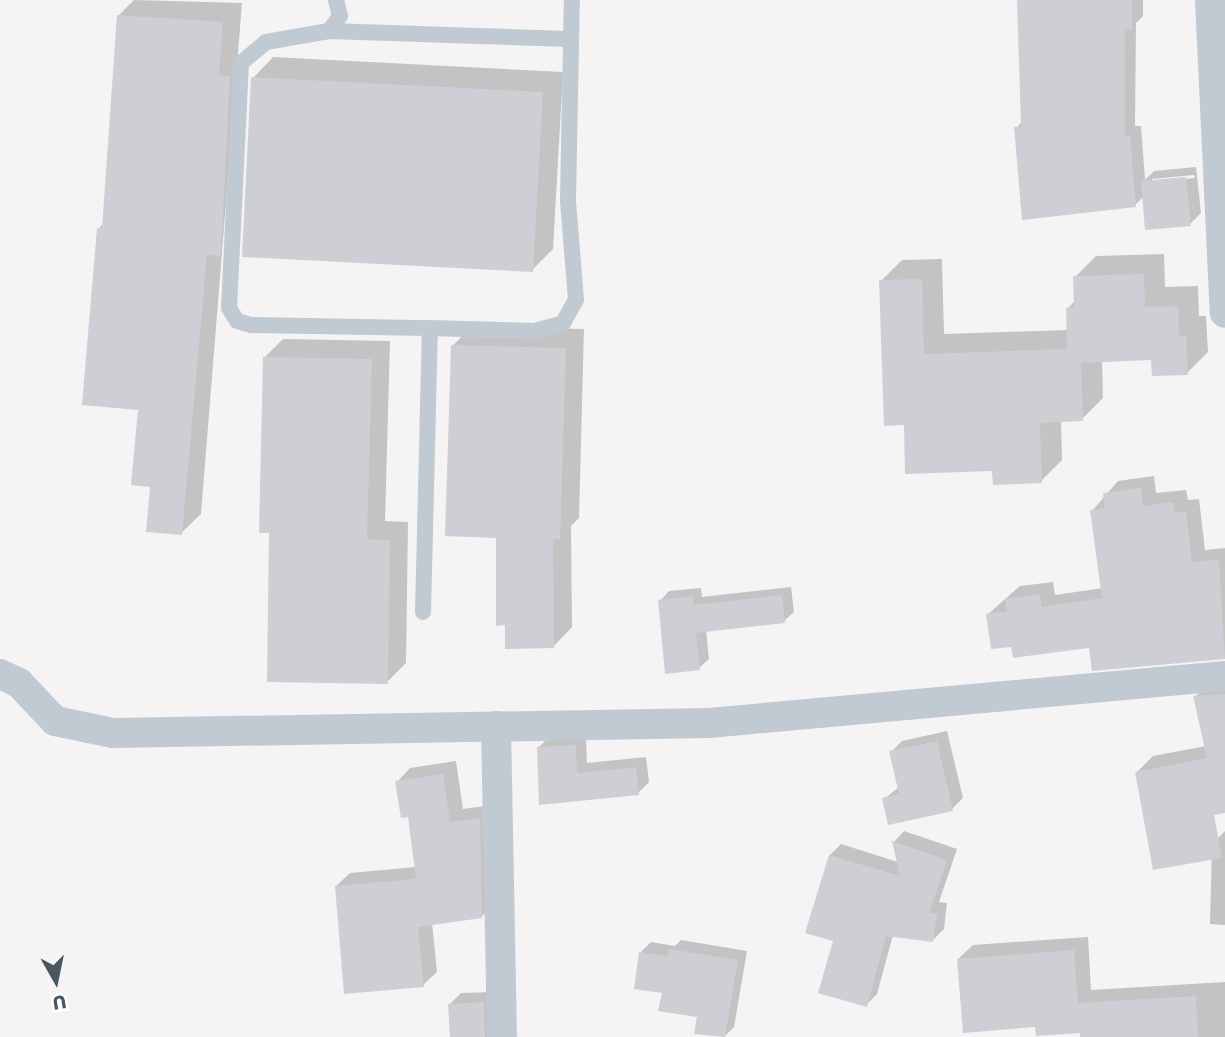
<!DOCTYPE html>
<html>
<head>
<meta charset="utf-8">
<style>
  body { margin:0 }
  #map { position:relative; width:1225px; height:1037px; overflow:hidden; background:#f5f3f3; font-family:Poppins,sans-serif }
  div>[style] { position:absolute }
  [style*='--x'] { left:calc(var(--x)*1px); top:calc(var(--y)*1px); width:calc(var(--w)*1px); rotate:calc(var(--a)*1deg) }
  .shadow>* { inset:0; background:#0003 }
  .building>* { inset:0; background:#cdcfd5 }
  .lane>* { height:16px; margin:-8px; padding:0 8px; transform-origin:8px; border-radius:8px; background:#c1cad2 }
  .street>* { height:30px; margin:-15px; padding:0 15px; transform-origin:15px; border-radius:15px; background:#c1cad2 }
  span { translate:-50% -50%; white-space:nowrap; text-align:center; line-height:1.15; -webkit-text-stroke:5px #fff; paint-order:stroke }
  .north { position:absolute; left:21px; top:946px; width:70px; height:70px; -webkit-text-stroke:5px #fff; paint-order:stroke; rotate:171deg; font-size:19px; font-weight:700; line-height:28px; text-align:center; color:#4a5661 }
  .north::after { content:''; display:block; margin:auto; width:24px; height:32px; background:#4a5661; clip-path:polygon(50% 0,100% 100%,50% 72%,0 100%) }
</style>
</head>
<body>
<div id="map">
  <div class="shadow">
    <i style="clip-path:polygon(134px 0,242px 3px,201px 514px,181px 533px,152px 485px,140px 408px,99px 228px,104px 223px,119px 15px)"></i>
    <i style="clip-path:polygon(evenodd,1019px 0,1143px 0,1143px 16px,1136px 23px,1135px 126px,1141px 126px,1145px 180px,1154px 171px,1196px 167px,1201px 213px,1190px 224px,1144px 196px,1135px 205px,1016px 128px,1023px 121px,1019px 0,1194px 175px,1195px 178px,1152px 182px,1152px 179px,1194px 175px)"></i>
    <i style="clip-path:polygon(273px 57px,563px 72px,553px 249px,532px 270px,253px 78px)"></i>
    <i style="clip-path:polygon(1164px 254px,1165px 287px,1198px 286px,1199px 316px,1206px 316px,1208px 352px,1187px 373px,1153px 359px,1102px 361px,1103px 398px,1082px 419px,1061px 420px,1062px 460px,1041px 481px,994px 469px,905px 423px,881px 281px,902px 260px,942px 259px,944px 334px,1068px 330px,1067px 309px,1075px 301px,1075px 277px,1096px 256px)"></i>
    <i style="clip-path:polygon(472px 327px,584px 329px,579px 518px,571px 526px,572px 627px,553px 647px,498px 536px,452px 346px)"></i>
    <i style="clip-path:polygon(283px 339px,390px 341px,385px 521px,408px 522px,406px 663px,387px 682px,270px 531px,265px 357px)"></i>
    <i style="clip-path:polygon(1154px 476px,1156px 493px,1186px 490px,1188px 500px,1199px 499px,1205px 550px,1225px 548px,1225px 658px,1094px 669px,1091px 647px,1013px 645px,988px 614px,1020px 586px,1053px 582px,1055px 595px,1103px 588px,1092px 511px,1118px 481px)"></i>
    <i style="clip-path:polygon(791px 587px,794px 612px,784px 621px,706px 630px,709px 659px,699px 668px,660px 601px,669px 591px,701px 588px,702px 597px)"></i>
    <i style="clip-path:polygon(1225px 678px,1225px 811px,1137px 772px,1153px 756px,1206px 746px,1195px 697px,1211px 681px)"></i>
    <i style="clip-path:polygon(947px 731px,963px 798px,952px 809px,884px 799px,899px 787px,891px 752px,902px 741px)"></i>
    <i style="clip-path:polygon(586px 735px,587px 763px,646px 757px,649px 782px,638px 793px,541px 803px,539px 747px,550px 736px)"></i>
    <i style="clip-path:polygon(456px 761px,463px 809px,493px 805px,495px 903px,481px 917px,432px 923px,437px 972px,423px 985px,336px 886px,350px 873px,416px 867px,409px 815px,397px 782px,410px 768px)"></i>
    <i style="clip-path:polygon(904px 831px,957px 849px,939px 902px,947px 903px,944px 929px,933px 940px,893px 935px,877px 994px,866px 1005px,835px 940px,830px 855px,841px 844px,898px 862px,894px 842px)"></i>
    <i style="clip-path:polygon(1225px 831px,1225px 925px,1210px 924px,1212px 844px)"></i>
    <i style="clip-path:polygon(1088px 937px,1091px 990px,1225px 982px,1225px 1037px,1098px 1037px,1098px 1030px,1036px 1025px,958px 959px,973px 945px)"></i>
    <i style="clip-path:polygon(681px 940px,747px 951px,734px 1027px,724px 1037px,641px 952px,651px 942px,675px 946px)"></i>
    <i style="clip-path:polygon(494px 992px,498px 1037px,452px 1037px,450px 1004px,461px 993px)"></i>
  </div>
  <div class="building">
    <i style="clip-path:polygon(1017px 0,1132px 0,1132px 29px,1125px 29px,1125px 136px,1130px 136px,1136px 207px,1022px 220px,1014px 127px,1021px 127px)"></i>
    <i style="clip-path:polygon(117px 15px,223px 22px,219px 75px,230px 76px,221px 256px,207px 255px,182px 535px,146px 532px,150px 487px,131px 485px,138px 410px,82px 405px,97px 228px,102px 228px)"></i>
    <i style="clip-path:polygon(251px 77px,543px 92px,533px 272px,242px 257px)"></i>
    <i style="clip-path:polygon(1186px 177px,1191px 226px,1145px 230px,1141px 181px)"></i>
    <i style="clip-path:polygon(1144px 274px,1145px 307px,1178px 306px,1179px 336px,1186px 336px,1188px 375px,1152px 376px,1151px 360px,1081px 363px,1083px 421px,1040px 423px,1042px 483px,993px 485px,992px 471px,905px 474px,904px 425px,884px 426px,879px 280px,922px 279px,924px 354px,1067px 349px,1066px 308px,1074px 307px,1073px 276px)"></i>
    <i style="clip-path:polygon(451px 345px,566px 348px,560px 539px,553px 539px,554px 648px,505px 649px,505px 625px,496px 626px,496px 538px,445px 536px)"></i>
    <i style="clip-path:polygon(263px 357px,372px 359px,367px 539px,390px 540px,388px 684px,267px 682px,269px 533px,259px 533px)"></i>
    <i style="clip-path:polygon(1141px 488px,1143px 506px,1173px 502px,1175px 513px,1186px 511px,1192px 562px,1219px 559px,1225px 659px,1092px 671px,1089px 648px,1013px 658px,1011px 647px,991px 649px,986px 614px,1007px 611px,1005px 599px,1040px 594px,1042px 607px,1102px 598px,1090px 510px,1104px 508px,1103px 493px)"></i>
    <i style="clip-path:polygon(782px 595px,785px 623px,696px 633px,700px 670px,665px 674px,658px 600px,693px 596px,694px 605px)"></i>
    <i style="clip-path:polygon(1225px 694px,1225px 813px,1214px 815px,1222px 858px,1153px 870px,1135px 772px,1207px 758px,1193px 696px)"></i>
    <i style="clip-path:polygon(937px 741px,953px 811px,888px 825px,882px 798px,899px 794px,889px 751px)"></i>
    <i style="clip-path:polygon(576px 745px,577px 773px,636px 767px,639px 795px,539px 805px,537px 747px)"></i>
    <i style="clip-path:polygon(443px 774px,450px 822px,480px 818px,482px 918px,418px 927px,424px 987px,344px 994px,335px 886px,416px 879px,408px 817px,401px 818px,395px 781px)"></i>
    <i style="clip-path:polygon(892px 841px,947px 860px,929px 913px,937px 914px,933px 942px,886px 936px,867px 1007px,818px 993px,833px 941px,805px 933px,829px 855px,900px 876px)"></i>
    <i style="clip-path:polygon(669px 949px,738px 960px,725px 1037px,694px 1034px,697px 1017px,658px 1011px,662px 993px,634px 989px,639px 952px,668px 956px)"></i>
    <i style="clip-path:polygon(1074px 950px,1078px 1003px,1196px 996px,1198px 1037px,1080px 1037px,1080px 1033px,1036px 1036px,1035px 1027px,963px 1033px,957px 959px)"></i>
    <i style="clip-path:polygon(484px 1002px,485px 1037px,450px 1037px,448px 1004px)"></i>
  </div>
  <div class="lane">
    <i style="--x:336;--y:0;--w:16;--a:76"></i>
    <i style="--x:340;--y:16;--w:19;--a:126"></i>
    <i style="--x:329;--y:31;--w:64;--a:170.1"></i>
    <i style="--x:266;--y:42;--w:33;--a:140"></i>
    <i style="--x:241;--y:63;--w:245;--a:92.8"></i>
    <i style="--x:229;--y:308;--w:15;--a:58"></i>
    <i style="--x:237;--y:321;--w:15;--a:16"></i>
    <i style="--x:251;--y:325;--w:179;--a:1"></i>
    <i style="--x:329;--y:31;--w:241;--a:1.9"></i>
    <i style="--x:423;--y:612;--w:284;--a:-88.6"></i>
    <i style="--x:430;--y:328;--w:104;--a:1.7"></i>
    <i style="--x:534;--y:331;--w:30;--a:-15"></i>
    <i style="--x:563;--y:323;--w:26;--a:-61"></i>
    <i style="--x:576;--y:300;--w:100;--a:-94.6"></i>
    <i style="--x:568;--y:200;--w:200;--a:-88.9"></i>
  </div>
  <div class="street">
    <i style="--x:1210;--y:0;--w:313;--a:87.3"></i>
    <i style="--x:0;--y:674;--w:21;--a:25"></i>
    <i style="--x:19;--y:683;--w:52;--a:46.5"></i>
    <i style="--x:55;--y:721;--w:59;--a:11.7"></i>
    <i style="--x:113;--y:733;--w:596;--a:-0.96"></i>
    <i style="--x:709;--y:723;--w:518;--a:-5.2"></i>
    <i style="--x:496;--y:726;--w:311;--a:88.9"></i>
  </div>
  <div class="north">U</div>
</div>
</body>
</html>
